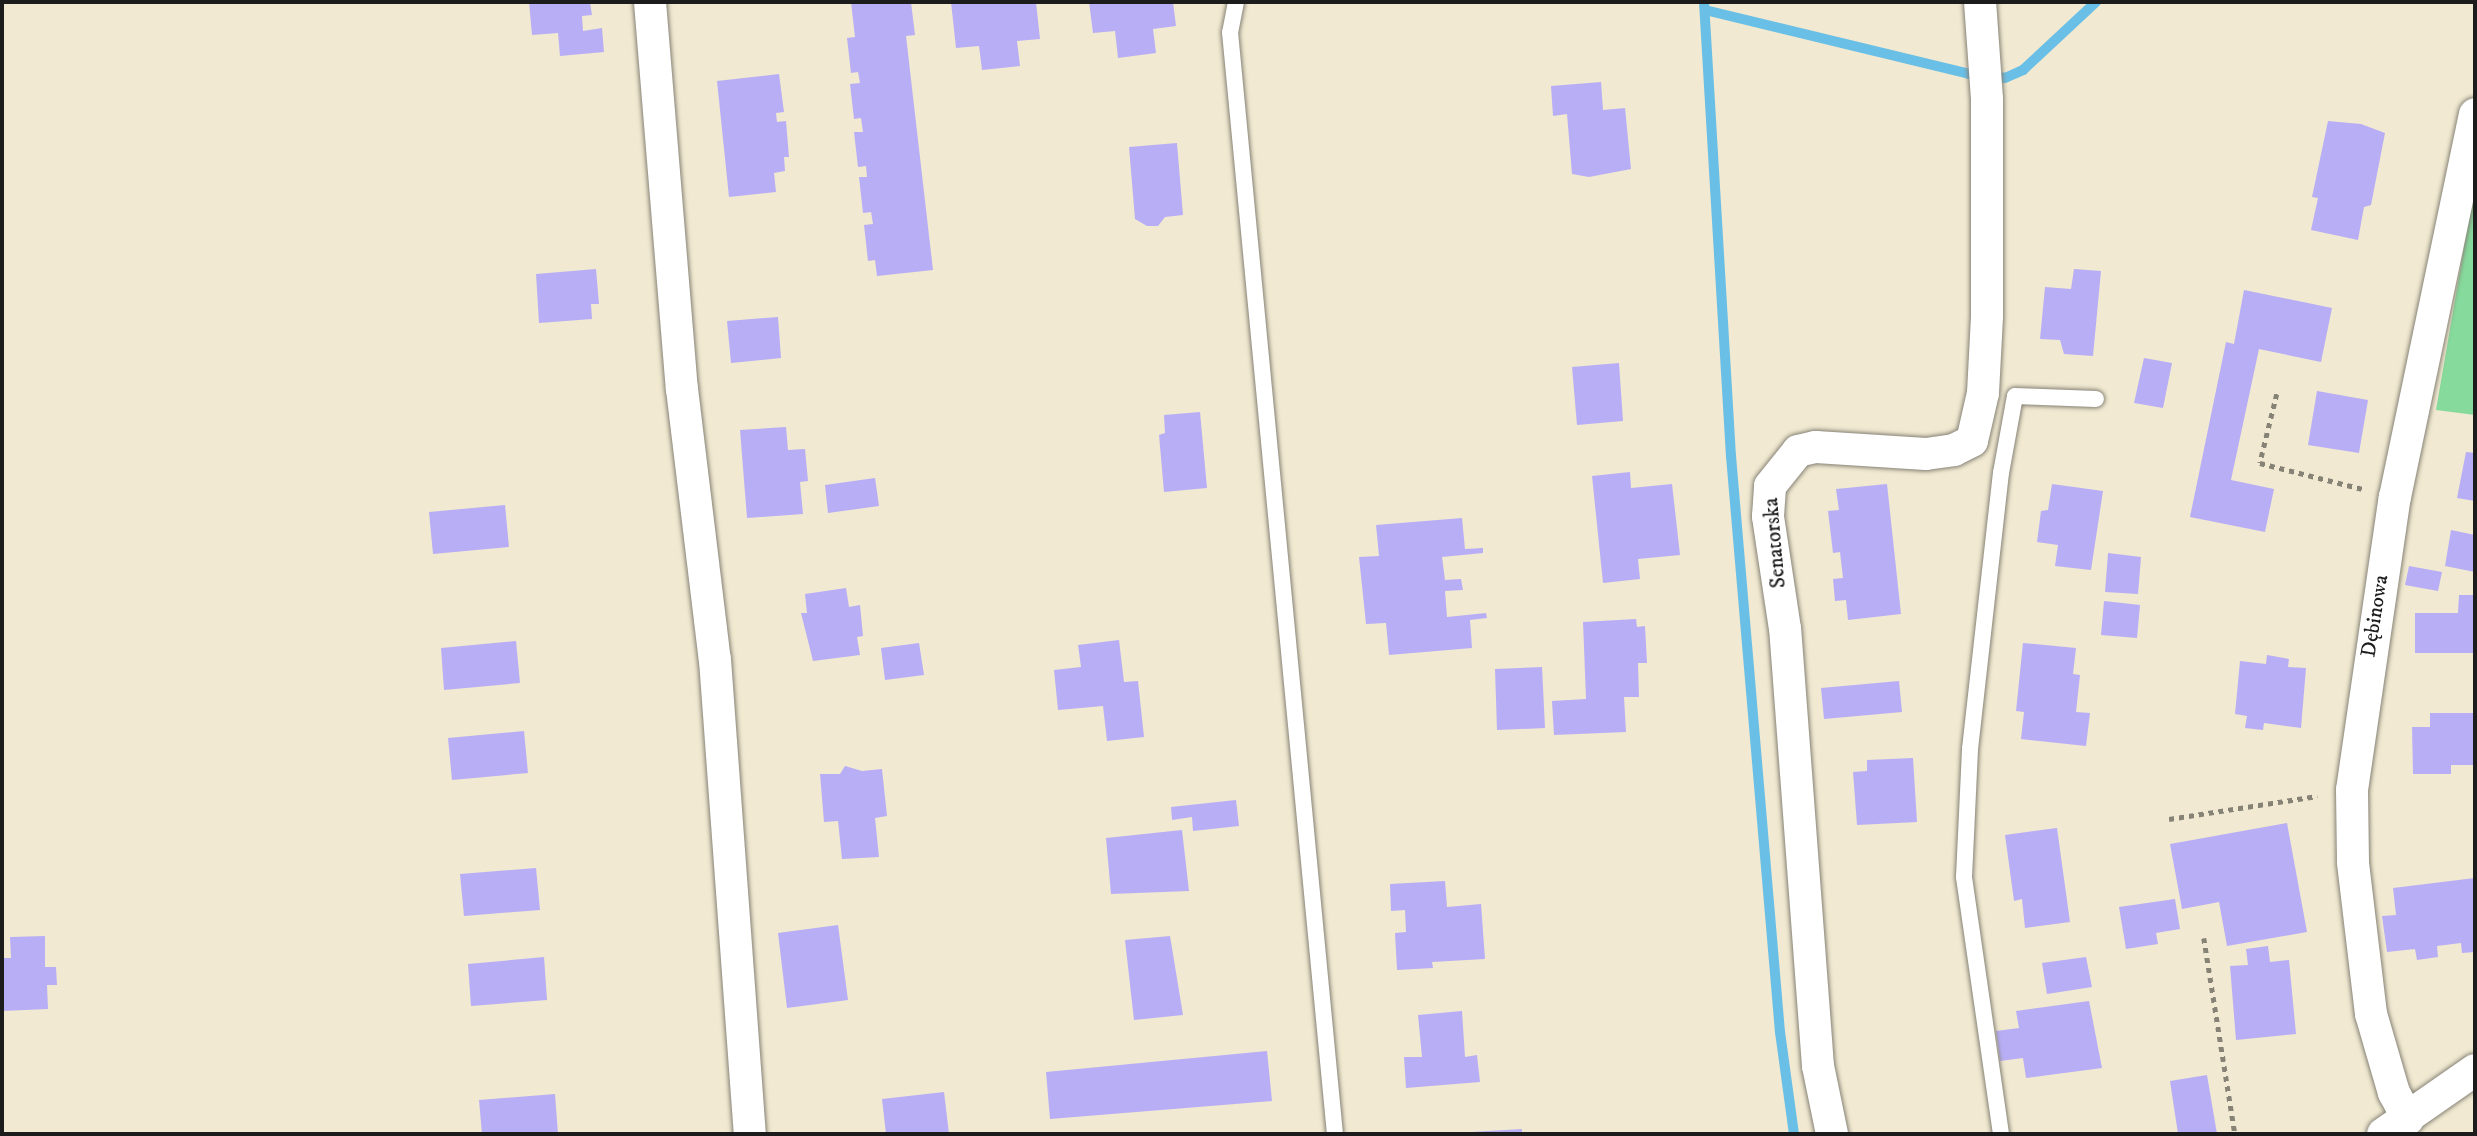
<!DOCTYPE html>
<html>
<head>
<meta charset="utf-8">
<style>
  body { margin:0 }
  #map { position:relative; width:2477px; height:1136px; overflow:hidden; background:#f1e9d1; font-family:"IM FELL DW Pica",serif }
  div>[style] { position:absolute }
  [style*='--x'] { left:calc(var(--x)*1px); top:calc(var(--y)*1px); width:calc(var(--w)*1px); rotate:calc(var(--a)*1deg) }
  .green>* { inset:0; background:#86da9c }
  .stream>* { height:10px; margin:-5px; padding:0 5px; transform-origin:5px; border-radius:5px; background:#69bfe6 }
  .building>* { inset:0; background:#b8aef6 }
  .path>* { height:4.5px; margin-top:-2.25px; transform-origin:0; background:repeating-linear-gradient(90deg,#868276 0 5px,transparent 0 10px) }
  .roads { filter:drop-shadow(0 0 2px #868276) drop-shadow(0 0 2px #868276) }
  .service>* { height:16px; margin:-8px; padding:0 8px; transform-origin:8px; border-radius:8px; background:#fff }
  .minor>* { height:32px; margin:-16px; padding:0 16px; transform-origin:16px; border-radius:16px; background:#fff }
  span { translate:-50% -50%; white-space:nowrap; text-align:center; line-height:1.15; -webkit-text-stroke:5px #fff; paint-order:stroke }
  .street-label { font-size:21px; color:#1c1c1c }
  .frame { position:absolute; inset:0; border:4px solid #1c1c1c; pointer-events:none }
</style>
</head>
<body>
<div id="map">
  <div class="green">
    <i style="clip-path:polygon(2475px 184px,2475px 415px,2436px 410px)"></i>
  </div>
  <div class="stream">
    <i style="--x:1704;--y:2;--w:455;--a:86.6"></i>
    <i style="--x:1731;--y:456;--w:578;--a:85.14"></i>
    <i style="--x:1780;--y:1032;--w:103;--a:82.2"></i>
    <i style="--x:1705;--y:10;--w:272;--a:13.6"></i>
    <i style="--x:1969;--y:74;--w:36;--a:6"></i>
    <i style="--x:2005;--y:78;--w:20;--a:-24"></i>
    <i style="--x:2023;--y:70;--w:100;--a:-43"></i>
  </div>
  <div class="building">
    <i style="clip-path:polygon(529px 2px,590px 2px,592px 15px,582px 16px,583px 31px,602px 28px,604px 52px,560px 56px,558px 33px,532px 35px)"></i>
    <i style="clip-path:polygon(851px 2px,911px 2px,915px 35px,906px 36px,933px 270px,877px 276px,875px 260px,868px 261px,864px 225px,873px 224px,871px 212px,863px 213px,859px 177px,867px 177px,866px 166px,858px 167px,854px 132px,863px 132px,861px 118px,854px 119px,850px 84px,860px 83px,858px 72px,851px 73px,847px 38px,855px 37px)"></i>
    <i style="clip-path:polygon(951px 2px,1036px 2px,1040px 39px,1017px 41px,1020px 66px,982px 70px,979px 46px,956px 48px)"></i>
    <i style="clip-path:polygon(1089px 2px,1173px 2px,1176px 26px,1153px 29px,1156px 53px,1118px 58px,1115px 31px,1093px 33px)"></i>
    <i style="clip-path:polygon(779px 74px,784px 112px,776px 113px,777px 122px,786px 121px,789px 157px,784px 157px,785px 171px,774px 173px,776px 192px,729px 197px,717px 81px)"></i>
    <i style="clip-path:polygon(1601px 82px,1603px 110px,1625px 108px,1631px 169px,1589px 177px,1572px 174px,1567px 114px,1553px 116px,1551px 86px)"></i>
    <i style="clip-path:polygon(2328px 121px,2361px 124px,2385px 133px,2371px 205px,2364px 207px,2358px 240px,2311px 230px,2318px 198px,2312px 197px)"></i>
    <i style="clip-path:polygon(1177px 143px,1183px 215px,1165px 217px,1158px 226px,1147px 226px,1135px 219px,1129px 147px)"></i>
    <i style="clip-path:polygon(596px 269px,599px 304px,591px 304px,592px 319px,539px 323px,536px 274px)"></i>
    <i style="clip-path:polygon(2074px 269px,2101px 271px,2093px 356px,2064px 354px,2060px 340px,2040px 339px,2045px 287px,2071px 289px)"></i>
    <i style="clip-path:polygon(2244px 290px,2332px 308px,2321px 362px,2259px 349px,2231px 480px,2274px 489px,2265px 532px,2190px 517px,2226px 342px,2234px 344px)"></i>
    <i style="clip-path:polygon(778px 317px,781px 358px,731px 363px,727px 321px)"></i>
    <i style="clip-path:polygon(2144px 358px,2172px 363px,2163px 408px,2134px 403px)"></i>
    <i style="clip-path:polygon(1619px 363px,1623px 421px,1577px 425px,1572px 367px)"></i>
    <i style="clip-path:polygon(2317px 391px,2368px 400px,2359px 453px,2308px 445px)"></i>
    <i style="clip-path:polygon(1200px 412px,1207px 488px,1164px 492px,1159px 435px,1165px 433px,1164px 415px)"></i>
    <i style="clip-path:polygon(786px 427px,788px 450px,805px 449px,808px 481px,800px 482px,803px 514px,747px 518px,740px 430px)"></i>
    <i style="clip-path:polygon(2466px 452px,2475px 453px,2475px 501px,2457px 498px)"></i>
    <i style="clip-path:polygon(1630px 472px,1631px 488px,1672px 484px,1680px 555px,1638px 559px,1640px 579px,1603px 583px,1592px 476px)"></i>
    <i style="clip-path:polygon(875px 478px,879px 506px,828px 513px,825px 485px)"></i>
    <i style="clip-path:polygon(1887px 484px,1901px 614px,1848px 620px,1846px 600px,1835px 601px,1833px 579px,1843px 578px,1840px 552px,1833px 553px,1828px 511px,1839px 510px,1836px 489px)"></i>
    <i style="clip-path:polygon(2052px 484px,2103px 491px,2091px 570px,2055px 566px,2058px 545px,2037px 542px,2041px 511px,2048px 510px)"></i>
    <i style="clip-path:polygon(505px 505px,509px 547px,433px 554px,429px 512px)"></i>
    <i style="clip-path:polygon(1462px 518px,1465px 549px,1483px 548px,1483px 553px,1442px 557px,1445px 580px,1461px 579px,1463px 590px,1445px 591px,1447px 617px,1486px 613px,1487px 618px,1470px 620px,1472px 648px,1389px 655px,1386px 623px,1366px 624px,1359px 557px,1379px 556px,1376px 525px)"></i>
    <i style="clip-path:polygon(2451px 530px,2475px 535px,2475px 572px,2445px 566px)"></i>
    <i style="clip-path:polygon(2108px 553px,2141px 557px,2138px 594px,2105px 592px)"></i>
    <i style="clip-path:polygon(2409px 566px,2442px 572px,2438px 591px,2405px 585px)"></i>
    <i style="clip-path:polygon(846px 588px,849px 607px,860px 605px,863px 636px,857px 637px,860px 655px,813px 661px,801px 613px,807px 613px,805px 594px)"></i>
    <i style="clip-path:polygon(2459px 595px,2475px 595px,2475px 653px,2415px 653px,2415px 613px,2458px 613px)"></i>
    <i style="clip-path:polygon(2104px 601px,2140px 605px,2137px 638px,2101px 635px)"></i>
    <i style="clip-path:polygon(1636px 619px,1637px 627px,1645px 626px,1647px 663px,1638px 663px,1639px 697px,1624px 697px,1626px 732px,1554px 735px,1552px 701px,1586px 699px,1583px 622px)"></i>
    <i style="clip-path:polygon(1119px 640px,1124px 682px,1138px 681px,1144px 737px,1107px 741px,1103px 706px,1058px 710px,1054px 670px,1081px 667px,1078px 645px)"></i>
    <i style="clip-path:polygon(516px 641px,520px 683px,444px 690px,441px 648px)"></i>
    <i style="clip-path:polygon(919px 643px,924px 675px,885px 680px,881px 648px)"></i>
    <i style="clip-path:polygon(2023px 643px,2076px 648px,2073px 674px,2080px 675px,2076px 712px,2090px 713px,2086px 746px,2021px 739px,2024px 712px,2016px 711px)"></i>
    <i style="clip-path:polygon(2267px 655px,2289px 659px,2288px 667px,2306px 668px,2301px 728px,2264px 723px,2263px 730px,2245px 728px,2247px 716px,2235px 714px,2240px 661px,2266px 664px)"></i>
    <i style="clip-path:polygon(1542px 667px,1545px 728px,1497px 730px,1495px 669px)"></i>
    <i style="clip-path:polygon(1899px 681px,1902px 712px,1824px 719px,1821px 688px)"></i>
    <i style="clip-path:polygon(2430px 713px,2475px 713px,2475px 765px,2451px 765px,2451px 774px,2413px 774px,2412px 727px,2430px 727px)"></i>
    <i style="clip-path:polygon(524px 731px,528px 773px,452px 780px,448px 738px)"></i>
    <i style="clip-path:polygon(1913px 758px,1917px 822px,1857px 825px,1853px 772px,1867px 771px,1867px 760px)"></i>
    <i style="clip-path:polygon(845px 766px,862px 771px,882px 769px,887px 816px,875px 818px,879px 857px,842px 859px,838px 821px,824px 822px,820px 774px,840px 774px)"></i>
    <i style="clip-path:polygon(1236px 800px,1239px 826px,1193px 831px,1192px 817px,1172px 820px,1171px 807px)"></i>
    <i style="clip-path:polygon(2287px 823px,2307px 932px,2227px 946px,2219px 902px,2182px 909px,2170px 844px)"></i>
    <i style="clip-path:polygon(2057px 828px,2070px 922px,2025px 928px,2022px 899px,2014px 901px,2005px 835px)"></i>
    <i style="clip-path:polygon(1182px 830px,1189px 891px,1111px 894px,1106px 838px)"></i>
    <i style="clip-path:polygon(536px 868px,540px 910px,464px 916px,460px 874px)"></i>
    <i style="clip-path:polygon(2475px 878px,2475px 952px,2462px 953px,2461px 943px,2437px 946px,2438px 957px,2417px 960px,2415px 949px,2387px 952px,2382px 916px,2396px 915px,2393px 888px)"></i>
    <i style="clip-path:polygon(1445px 881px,1447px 907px,1481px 904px,1485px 959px,1432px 962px,1433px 968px,1397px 970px,1395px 933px,1406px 932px,1405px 910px,1391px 911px,1390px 884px)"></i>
    <i style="clip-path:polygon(2175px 899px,2180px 929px,2156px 933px,2158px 944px,2126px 949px,2119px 907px)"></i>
    <i style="clip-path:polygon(838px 925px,848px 1000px,787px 1008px,778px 933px)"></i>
    <i style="clip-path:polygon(45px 936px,45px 967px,56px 967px,57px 985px,47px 985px,48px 1009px,2px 1011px,2px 958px,11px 958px,10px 937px)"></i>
    <i style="clip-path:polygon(1170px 936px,1183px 1015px,1134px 1020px,1125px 940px)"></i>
    <i style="clip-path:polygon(2268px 946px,2270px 962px,2289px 960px,2296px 1034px,2236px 1040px,2230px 966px,2248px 965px,2246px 949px)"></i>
    <i style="clip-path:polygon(544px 957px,547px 1000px,471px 1006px,468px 964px)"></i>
    <i style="clip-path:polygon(2086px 957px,2092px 987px,2047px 994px,2042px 963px)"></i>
    <i style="clip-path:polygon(2089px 1001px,2102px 1068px,2026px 1078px,2023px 1058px,2000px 1061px,1996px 1031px,2019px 1028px,2016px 1011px)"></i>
    <i style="clip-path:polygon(1462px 1011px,1465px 1057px,1477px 1055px,1480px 1082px,1406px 1088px,1404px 1057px,1422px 1057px,1418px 1015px)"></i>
    <i style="clip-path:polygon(1267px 1051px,1272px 1101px,1050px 1119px,1046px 1072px)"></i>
    <i style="clip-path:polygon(2207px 1075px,2217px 1134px,2178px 1134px,2170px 1081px)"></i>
    <i style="clip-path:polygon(944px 1092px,949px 1134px,886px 1134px,882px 1099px)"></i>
    <i style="clip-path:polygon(555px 1094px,558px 1134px,482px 1134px,479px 1100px)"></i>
    <i style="clip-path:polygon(1522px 1129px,1522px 1134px,1471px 1134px,1471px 1132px)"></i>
  </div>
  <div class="path">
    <i style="--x:2277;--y:394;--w:71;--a:103.8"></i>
    <i style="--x:2260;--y:463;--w:106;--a:14.2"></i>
    <i style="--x:2169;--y:819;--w:150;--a:-8.8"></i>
    <i style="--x:2204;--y:938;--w:198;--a:81"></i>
  </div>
  <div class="roads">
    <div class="service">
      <i style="--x:1236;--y:2;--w:31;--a:101"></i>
      <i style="--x:1230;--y:32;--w:1107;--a:84.56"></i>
      <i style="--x:2001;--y:1134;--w:260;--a:-98.2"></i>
      <i style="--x:1964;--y:877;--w:128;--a:-87.3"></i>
      <i style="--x:1970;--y:749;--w:278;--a:-83.6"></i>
      <i style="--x:2001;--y:473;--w:78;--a:-79.7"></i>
      <i style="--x:2015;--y:396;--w:81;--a:2.1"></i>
    </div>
    <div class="minor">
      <i style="--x:650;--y:2;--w:388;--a:85.3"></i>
      <i style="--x:682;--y:389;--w:273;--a:83.1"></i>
      <i style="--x:715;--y:660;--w:475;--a:85.8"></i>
      <i style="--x:2408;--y:1119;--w:30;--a:-118"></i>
      <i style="--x:2394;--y:1093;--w:82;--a:-106.2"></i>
      <i style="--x:2371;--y:1014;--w:153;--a:-96.8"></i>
      <i style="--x:2353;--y:862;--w:72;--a:-90.8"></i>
      <i style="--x:2352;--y:790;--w:296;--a:-81.7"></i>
      <i style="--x:2395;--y:497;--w:391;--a:-78.2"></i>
      <i style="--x:1832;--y:1134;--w:69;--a:-101.6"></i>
      <i style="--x:1818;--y:1066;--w:438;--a:-94.3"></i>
      <i style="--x:1785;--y:629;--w:114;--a:-98.6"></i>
      <i style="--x:1768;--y:516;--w:30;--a:-86"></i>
      <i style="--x:1770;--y:486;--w:45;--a:-51.3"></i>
      <i style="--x:1798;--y:451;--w:18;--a:-13"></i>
      <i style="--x:1816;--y:447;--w:110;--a:3.6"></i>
      <i style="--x:1926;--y:454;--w:28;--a:-8"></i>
      <i style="--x:1954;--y:450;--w:20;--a:-27"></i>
      <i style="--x:1972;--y:441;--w:49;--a:-77.1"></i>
      <i style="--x:1983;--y:393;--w:77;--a:-87"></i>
      <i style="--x:1987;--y:316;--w:217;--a:-90"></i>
      <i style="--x:1987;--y:99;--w:97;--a:-94.1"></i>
      <i style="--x:2383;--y:1134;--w:112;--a:-34.8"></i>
    </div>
  </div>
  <div class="street-label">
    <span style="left:1775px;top:543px;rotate:-95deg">Senatorska</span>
    <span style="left:2375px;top:616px;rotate:-81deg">Dębinowa</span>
  </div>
  <div class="frame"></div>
</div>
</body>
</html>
